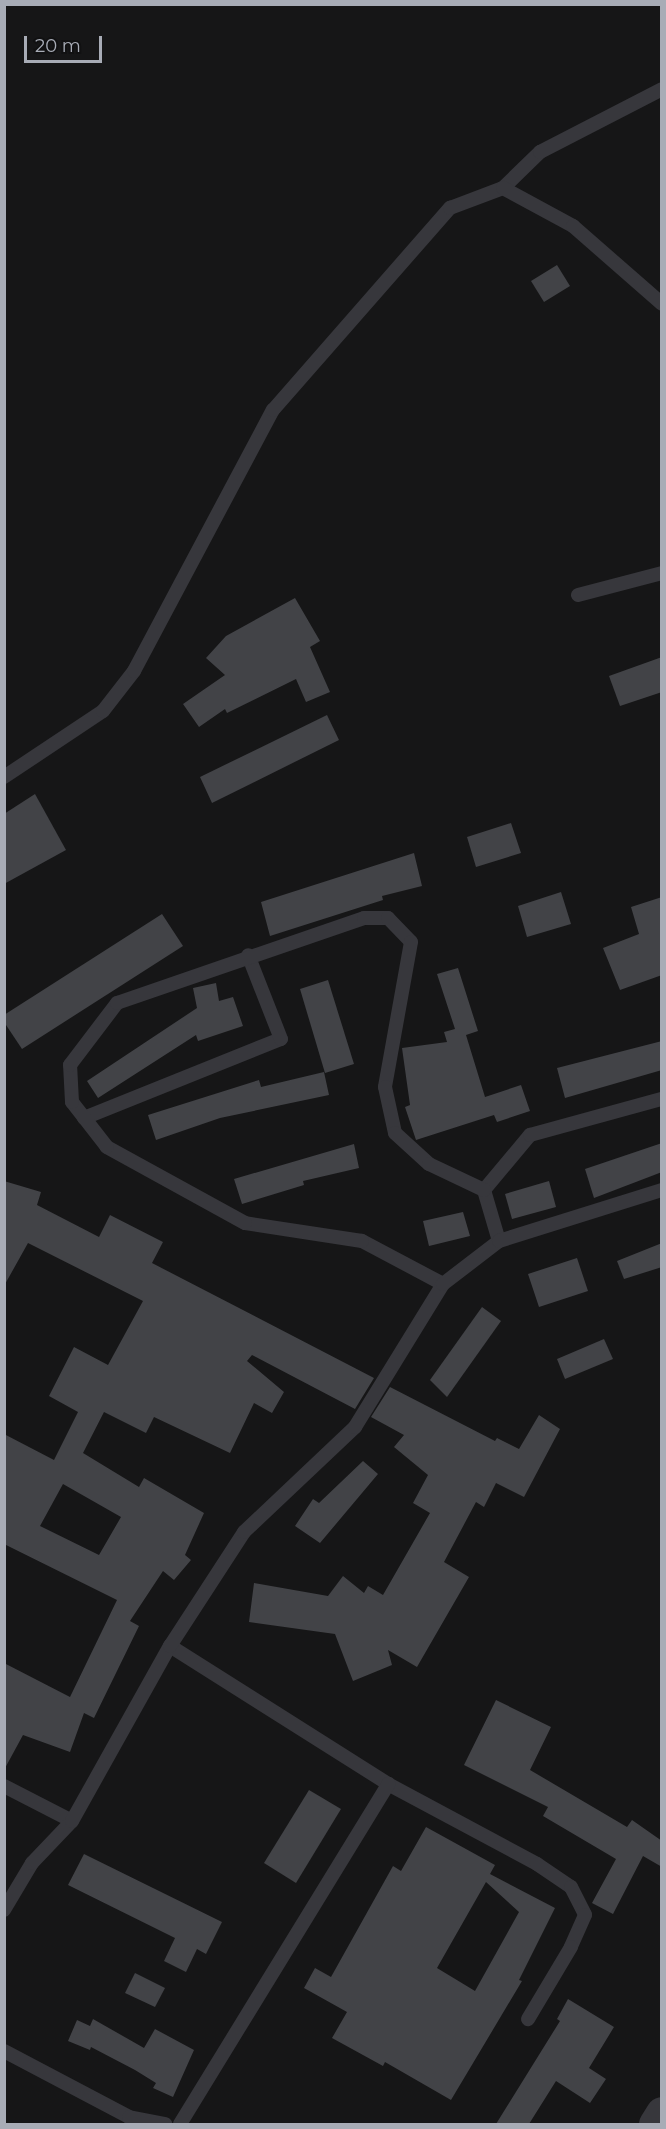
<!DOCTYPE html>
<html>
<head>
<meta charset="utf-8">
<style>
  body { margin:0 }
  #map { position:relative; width:666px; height:2129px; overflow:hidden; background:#161617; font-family:Montserrat,sans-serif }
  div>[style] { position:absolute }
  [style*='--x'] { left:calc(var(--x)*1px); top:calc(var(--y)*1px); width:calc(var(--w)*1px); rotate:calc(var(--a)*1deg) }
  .building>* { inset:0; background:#424347 }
  .service>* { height:14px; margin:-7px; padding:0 7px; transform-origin:7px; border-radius:7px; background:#37373c }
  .tertiary>* { height:33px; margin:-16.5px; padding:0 16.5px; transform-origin:16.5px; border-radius:16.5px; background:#37373c }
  span { translate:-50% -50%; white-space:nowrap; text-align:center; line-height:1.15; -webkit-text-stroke:4.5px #111112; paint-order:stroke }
  .frame { position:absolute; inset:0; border:6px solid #a8acb6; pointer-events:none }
  .scale { position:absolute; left:24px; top:36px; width:78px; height:27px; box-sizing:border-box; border:3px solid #a8acb6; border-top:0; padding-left:8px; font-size:18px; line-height:21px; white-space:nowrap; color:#a8acb6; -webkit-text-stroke:4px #111112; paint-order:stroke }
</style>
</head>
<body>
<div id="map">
  <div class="building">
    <i style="clip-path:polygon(557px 265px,570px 286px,544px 302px,531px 281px)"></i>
    <i style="clip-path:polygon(295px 598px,320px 641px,310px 647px,330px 692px,306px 702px,296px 679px,227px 713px,225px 709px,199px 727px,183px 704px,225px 675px,206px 658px,226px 636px)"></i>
    <i style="clip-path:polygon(662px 657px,662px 692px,620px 706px,609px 676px)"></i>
    <i style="clip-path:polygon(327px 715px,339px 740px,212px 803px,200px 777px)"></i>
    <i style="clip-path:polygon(35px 794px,66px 850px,4px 884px,4px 814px)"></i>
    <i style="clip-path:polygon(511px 823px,521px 853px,476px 867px,467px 837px)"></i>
    <i style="clip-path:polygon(414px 853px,422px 886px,382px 896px,383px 900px,270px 936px,261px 902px)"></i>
    <i style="clip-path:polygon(561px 892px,571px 924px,527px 937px,518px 906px)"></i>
    <i style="clip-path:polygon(662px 897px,662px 975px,620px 990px,603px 948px,639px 934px,631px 907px)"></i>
    <i style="clip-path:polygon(162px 914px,183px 946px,22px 1049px,4px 1022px,4px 1015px)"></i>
    <i style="clip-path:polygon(458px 968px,478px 1031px,466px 1035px,485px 1097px,521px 1085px,530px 1111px,497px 1122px,494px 1115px,416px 1140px,405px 1107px,410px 1105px,402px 1048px,447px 1042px,444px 1032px,455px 1029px,437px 974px)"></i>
    <i style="clip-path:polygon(328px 980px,354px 1064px,325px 1073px,300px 989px)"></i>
    <i style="clip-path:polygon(216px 983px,219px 1001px,233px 997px,243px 1026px,198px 1041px,196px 1035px,98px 1098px,87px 1081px,197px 1008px,193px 988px)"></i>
    <i style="clip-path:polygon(662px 1041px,662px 1070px,565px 1098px,557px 1068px)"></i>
    <i style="clip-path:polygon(324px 1072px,329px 1095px,220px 1118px,156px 1140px,148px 1115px,259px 1080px,261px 1087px)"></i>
    <i style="clip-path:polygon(662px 1143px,662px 1172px,594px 1198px,585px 1169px)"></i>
    <i style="clip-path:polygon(354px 1144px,359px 1168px,303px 1181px,304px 1185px,242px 1204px,234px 1179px)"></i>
    <i style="clip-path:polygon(evenodd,4px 1181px,41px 1192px,37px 1205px,99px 1237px,110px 1215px,163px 1242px,152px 1263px,374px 1378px,355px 1409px,252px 1355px,247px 1361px,284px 1392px,272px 1413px,254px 1403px,230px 1453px,154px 1417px,146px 1433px,104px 1412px,83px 1453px,139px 1487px,144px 1478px,204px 1513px,185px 1555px,191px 1560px,174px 1580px,163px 1571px,130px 1621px,139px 1626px,94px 1718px,84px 1713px,70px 1752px,23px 1735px,4px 1770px,4px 1663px,70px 1697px,117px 1600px,4px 1544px,4px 1434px,54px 1460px,78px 1412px,49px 1396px,74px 1347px,108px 1365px,143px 1301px,28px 1243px,4px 1286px,4px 1181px,63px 1484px,121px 1517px,99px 1555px,40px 1526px,63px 1484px)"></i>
    <i style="clip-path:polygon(549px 1181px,556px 1207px,512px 1219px,505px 1194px)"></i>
    <i style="clip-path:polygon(463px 1212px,470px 1236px,429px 1246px,423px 1221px)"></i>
    <i style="clip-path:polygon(662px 1243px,662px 1267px,624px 1279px,617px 1261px)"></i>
    <i style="clip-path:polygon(577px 1258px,588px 1291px,539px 1307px,528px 1274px)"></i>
    <i style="clip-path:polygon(482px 1307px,501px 1321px,447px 1397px,430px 1380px)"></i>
    <i style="clip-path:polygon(604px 1339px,613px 1359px,565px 1379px,557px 1359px)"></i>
    <i style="clip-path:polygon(390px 1387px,495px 1441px,497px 1438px,519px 1449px,539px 1415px,560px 1429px,524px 1497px,496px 1483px,484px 1507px,476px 1502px,444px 1562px,469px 1577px,417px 1667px,388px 1650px,392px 1665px,353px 1681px,335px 1634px,249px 1622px,254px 1583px,328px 1596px,343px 1576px,364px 1593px,368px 1586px,383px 1595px,430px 1513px,413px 1503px,428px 1475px,394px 1447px,404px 1435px,371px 1417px)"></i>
    <i style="clip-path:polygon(363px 1461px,378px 1474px,320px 1543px,295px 1526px,313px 1499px,319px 1503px)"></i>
    <i style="clip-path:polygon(496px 1700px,551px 1727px,530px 1770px,627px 1827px,632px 1820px,662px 1841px,662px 1867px,643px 1856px,613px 1914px,592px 1903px,616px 1859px,543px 1816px,548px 1807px,464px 1765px)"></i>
    <i style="clip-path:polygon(309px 1790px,341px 1809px,296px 1883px,264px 1863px)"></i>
    <i style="clip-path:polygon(evenodd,426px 1827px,495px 1865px,490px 1874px,555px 1908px,519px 1980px,522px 1981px,451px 2100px,385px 2062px,383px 2066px,332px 2038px,347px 2012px,304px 1988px,315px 1968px,331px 1977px,393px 1866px,401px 1871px,426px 1827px,486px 1882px,519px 1912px,475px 1991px,437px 1968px,486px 1882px)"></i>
    <i style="clip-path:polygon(84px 1854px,222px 1922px,206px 1954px,197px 1949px,186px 1972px,164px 1961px,175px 1938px,68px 1885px)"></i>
    <i style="clip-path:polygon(135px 1973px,165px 1988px,155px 2007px,125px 1993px)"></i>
    <i style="clip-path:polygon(568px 1999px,614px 2027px,589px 2068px,606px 2079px,590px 2103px,556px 2081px,529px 2124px,496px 2124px,560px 2021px,557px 2019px)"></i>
    <i style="clip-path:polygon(93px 2019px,144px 2048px,155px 2029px,194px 2050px,173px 2097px,153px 2088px,156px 2083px,135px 2070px,91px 2047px,90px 2050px,68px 2041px,77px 2020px,90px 2026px)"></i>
  </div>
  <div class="service">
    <i style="--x:503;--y:188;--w:52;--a:-44.2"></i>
    <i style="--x:540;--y:152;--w:137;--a:-27.3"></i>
    <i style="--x:578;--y:595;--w:87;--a:-14.7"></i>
    <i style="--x:4;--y:777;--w:119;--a:-33.7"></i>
    <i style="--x:103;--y:711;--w:51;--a:-52.2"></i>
    <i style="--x:134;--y:671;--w:296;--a:-62"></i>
    <i style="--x:273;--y:410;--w:269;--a:-48.8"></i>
    <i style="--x:450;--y:208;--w:57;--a:-20.7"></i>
    <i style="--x:503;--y:188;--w:80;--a:28.5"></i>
    <i style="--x:573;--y:226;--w:118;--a:41.2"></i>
    <i style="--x:84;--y:1118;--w:212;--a:-21.9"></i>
    <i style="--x:281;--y:1039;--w:90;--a:-111.4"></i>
    <i style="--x:499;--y:1241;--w:53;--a:-106.4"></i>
    <i style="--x:484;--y:1190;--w:72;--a:-50.1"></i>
    <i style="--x:530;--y:1135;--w:137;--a:-15.3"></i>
    <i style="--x:443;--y:1284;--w:92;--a:-152"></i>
    <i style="--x:362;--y:1241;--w:118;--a:-171.3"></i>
    <i style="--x:245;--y:1223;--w:158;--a:-151.2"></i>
    <i style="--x:107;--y:1147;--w:57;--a:-127.9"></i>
    <i style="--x:72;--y:1102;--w:37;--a:-93"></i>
    <i style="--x:70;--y:1065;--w:78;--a:-52.8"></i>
    <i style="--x:117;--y:1003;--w:261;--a:-19"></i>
    <i style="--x:364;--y:918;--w:24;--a:0"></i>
    <i style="--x:388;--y:918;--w:33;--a:46"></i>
    <i style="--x:411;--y:942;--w:147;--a:100.2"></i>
    <i style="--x:385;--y:1087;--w:47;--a:77.7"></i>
    <i style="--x:395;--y:1133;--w:46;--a:42.4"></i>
    <i style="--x:429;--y:1164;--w:61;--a:25.3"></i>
    <i style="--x:170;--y:1646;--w:258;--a:32.3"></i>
    <i style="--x:388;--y:1784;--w:169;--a:28.2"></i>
    <i style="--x:537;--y:1864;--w:41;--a:34.1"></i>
    <i style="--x:571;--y:1887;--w:31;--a:63"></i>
    <i style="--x:585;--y:1915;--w:35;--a:114"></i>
    <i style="--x:571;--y:1947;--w:84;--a:120.8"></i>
    <i style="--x:4;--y:1786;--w:76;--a:27.2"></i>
    <i style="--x:4;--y:1910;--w:55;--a:-59.2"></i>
    <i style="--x:32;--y:1863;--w:58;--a:-46.4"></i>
    <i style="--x:72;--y:1821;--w:201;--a:-60.8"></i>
    <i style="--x:170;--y:1646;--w:136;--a:-57"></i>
    <i style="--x:244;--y:1532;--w:153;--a:-43.4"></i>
    <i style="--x:355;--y:1427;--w:168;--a:-58.4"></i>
    <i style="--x:443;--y:1284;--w:71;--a:-37.5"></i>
    <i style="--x:499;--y:1241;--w:171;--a:-17.4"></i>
    <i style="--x:4;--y:2051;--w:141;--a:27.8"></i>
    <i style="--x:129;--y:2117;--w:37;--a:11"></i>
    <i style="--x:180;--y:2124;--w:399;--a:-58.5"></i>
  </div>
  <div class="tertiary">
    <i style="--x:655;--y:2124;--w:13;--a:-58"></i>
  </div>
  <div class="frame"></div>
  <div class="scale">20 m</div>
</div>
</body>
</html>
